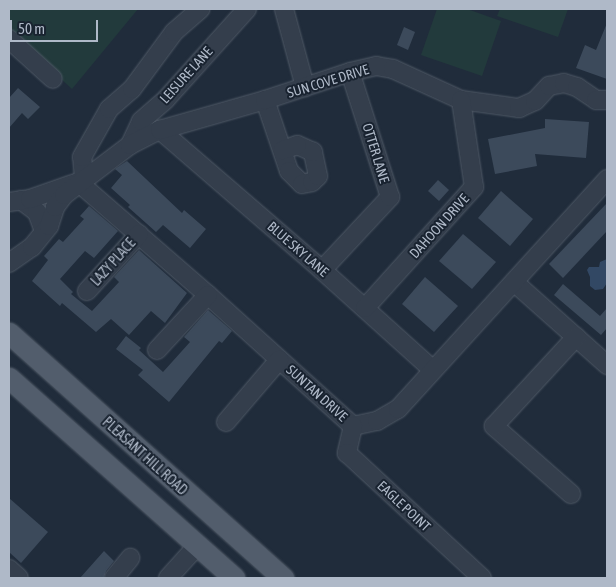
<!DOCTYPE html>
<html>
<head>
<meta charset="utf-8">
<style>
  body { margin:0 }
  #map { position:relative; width:616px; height:587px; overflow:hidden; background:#202c3b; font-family:"Asap Condensed",sans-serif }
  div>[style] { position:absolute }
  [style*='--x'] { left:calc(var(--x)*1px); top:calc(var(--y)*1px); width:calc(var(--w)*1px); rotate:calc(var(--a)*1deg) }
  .green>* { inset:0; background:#223a3c }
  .water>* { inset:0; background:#324864 }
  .building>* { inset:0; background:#3c4a5b }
  .roads { filter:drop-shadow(0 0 1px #4f5966) drop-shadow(0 0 1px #4f5966) }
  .minor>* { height:18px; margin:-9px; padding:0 9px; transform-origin:9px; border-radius:9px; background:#343e4c }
  .major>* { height:21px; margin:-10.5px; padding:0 10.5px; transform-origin:10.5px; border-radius:10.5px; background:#525d6c }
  span { translate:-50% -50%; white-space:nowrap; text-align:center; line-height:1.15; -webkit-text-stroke:4px #192330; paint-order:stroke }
  .street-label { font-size:14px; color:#afb9c8 }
  .frame { position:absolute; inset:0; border:10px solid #afb9c8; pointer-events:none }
  .scale { position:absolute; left:10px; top:20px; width:88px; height:22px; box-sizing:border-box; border:2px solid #afb9c8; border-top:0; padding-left:6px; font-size:15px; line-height:18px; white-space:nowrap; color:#afb9c8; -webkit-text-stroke:4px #192330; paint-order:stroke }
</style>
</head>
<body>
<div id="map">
  <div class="green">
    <i style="clip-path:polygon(9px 9px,138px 9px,72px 89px,9px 31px)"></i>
    <i style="clip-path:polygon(437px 9px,467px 9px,501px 21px,482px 76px,421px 55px)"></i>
    <i style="clip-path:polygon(500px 9px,568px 9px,558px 37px,497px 16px)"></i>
  </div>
  <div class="water">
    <i style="clip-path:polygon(607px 259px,607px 283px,603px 289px,595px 290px,590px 286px,590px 277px,587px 270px,589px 267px,599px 267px,600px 262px)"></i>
  </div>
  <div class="building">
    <i style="clip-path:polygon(607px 23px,607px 79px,576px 68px,585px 45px,596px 50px)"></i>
    <i style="clip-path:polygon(404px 27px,415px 32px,408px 50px,397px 45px)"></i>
    <i style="clip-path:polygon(18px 88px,40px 107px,28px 119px,22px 113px,9px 128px,9px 98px)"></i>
    <i style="clip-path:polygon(545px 119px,589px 122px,586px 158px,535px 154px,537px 166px,495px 174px,488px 139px,545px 128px)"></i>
    <i style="clip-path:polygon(127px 161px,182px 213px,184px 210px,206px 229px,190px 248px,163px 225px,156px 232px,128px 207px,130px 205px,111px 188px,122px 175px,115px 169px)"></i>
    <i style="clip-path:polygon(438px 180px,449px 190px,439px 201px,428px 191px)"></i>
    <i style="clip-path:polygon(501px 191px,533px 219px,510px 246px,478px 218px)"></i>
    <i style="clip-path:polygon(607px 203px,607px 231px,563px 278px,549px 264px)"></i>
    <i style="clip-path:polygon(89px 206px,118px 231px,94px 258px,85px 251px,60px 279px,73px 292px,71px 294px,92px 311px,119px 282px,114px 277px,139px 250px,187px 293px,165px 323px,151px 311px,129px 335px,111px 319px,96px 332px,62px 303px,60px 306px,32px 281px,48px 260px,44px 256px,59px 239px,63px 242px,84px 219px,80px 216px)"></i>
    <i style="clip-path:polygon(463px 234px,496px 262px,472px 289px,439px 261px)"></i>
    <i style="clip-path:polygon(425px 277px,458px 306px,434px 332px,402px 304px)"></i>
    <i style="clip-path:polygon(563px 284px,600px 316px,607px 308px,607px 328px,601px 335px,554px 295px)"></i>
    <i style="clip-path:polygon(208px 310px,232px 331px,222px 343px,219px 341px,169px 402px,138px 375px,143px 370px,116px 349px,126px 336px,141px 348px,139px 350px,163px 372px,190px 342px,184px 337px)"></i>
    <i style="clip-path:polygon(9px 498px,48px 532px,21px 563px,9px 552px)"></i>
    <i style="clip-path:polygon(104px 551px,114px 561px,106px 571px,104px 578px,80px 578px)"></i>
  </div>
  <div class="roads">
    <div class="minor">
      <i style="--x:284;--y:9;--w:81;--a:74.9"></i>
      <i style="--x:9;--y:39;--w:59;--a:42.3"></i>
      <i style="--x:265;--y:100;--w:75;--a:71.3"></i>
      <i style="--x:289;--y:171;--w:18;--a:45"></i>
      <i style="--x:302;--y:184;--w:10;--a:-11"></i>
      <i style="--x:312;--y:182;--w:8;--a:-45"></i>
      <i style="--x:318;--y:176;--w:25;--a:-102"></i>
      <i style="--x:313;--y:152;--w:17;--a:-156"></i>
      <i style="--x:297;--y:145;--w:15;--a:160"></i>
      <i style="--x:160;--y:130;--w:214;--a:40.8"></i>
      <i style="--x:322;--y:270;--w:149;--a:42"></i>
      <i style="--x:130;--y:145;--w:26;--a:-65"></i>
      <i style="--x:141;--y:121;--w:33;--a:-41"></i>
      <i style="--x:166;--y:99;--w:121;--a:-48"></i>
      <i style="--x:84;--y:178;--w:21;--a:-95"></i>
      <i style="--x:82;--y:157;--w:55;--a:-60.6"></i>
      <i style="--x:109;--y:109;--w:30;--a:-41"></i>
      <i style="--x:132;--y:89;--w:71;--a:-53.6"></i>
      <i style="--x:174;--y:32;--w:35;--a:-41"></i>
      <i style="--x:78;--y:182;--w:172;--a:41"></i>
      <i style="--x:208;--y:295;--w:195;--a:42.1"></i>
      <i style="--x:21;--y:200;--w:20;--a:37"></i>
      <i style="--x:37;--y:212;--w:20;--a:70"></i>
      <i style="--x:9;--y:202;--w:21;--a:-8"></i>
      <i style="--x:30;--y:199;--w:46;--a:-19.2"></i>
      <i style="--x:9;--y:263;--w:28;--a:-35"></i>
      <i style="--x:32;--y:247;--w:27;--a:-51"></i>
      <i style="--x:49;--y:226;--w:20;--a:-72"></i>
      <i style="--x:55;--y:207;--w:15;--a:-53"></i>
      <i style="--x:64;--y:195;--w:83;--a:-37.1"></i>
      <i style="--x:130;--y:145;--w:34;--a:-27"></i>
      <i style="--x:160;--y:130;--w:109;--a:-15.9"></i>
      <i style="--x:265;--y:100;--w:89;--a:-18.2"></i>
      <i style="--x:350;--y:72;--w:27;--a:-13"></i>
      <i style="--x:376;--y:66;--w:17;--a:10"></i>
      <i style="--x:393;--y:69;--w:75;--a:24.5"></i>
      <i style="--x:461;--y:100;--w:59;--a:7.9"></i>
      <i style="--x:519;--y:108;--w:17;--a:-24"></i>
      <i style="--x:535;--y:101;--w:21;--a:-47"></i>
      <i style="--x:549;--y:86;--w:15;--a:-11"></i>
      <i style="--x:564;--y:83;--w:14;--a:17"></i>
      <i style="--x:577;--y:87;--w:23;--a:34"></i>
      <i style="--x:596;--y:100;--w:11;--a:0"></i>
      <i style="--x:322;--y:270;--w:100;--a:-47"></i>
      <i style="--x:390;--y:197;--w:131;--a:-107.7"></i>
      <i style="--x:514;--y:282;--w:125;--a:41.7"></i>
      <i style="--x:87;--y:291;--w:77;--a:-47.6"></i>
      <i style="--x:365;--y:308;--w:163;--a:-48"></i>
      <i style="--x:474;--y:187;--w:88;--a:-98.5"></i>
      <i style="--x:157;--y:350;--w:75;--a:-47.2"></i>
      <i style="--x:226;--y:422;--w:82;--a:-49.5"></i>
      <i style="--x:353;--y:426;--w:25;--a:-12"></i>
      <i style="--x:377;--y:421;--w:24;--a:-30"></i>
      <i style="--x:398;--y:409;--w:311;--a:-47.7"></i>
      <i style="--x:353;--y:426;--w:28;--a:103"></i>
      <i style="--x:347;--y:453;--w:184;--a:42.8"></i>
      <i style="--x:571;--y:494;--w:103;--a:-138.6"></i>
      <i style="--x:494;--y:426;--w:121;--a:-47.3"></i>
      <i style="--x:9;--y:569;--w:13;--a:42"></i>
      <i style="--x:114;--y:578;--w:26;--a:-51"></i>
      <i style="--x:168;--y:578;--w:43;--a:-47.8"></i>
    </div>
    <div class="major">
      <i style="--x:9;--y:333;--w:368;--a:41.8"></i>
      <i style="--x:9;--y:378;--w:301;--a:41.6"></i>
    </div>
  </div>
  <div class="street-label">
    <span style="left:186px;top:75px;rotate:-48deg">LEISURE LANE</span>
    <span style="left:328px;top:81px;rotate:-17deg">SUN COVE DRIVE</span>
    <span style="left:376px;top:153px;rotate:73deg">OTTER LANE</span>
    <span style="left:439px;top:226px;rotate:-48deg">DAHOON DRIVE</span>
    <span style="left:298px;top:249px;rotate:41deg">BLUE SKY LANE</span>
    <span style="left:113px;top:262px;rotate:-48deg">LAZY PLACE</span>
    <span style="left:317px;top:393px;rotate:42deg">SUNTAN DRIVE</span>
    <span style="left:145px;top:456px;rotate:42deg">PLEASANT HILL ROAD</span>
    <span style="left:404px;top:506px;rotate:43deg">EAGLE POINT</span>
  </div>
  <div class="frame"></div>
  <div class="scale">50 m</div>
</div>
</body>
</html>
